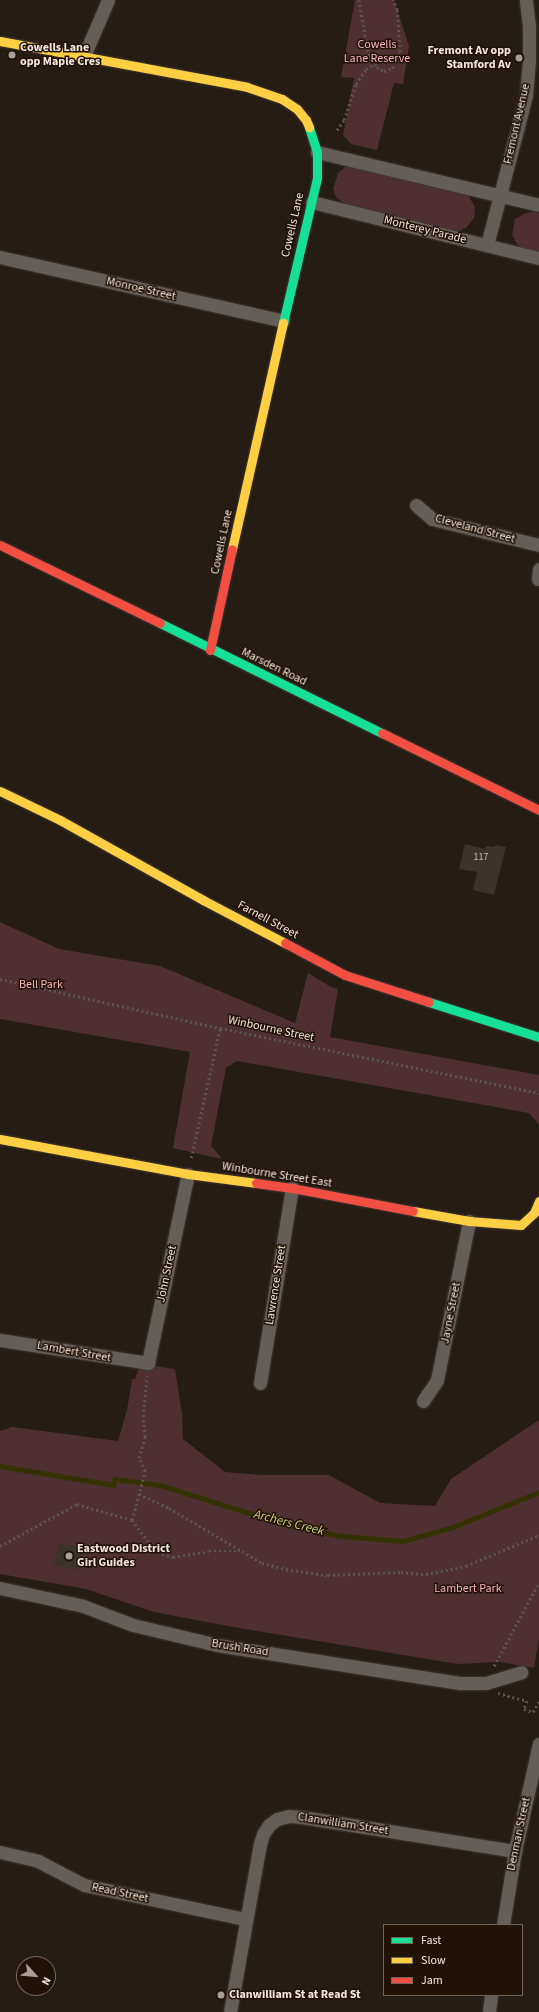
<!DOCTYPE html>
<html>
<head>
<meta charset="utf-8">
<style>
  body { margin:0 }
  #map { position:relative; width:539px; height:2012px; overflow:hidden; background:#251c14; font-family:"Source Sans 3",sans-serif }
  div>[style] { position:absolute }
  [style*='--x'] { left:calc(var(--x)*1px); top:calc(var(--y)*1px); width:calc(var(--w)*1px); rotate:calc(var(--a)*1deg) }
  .green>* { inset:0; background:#502f33 }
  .stream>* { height:4.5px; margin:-2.25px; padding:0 2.25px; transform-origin:2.25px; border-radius:2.25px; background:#343202 }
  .building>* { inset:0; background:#3c3427 }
  .path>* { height:2.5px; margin-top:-1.25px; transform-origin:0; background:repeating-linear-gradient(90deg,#5b544f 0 2px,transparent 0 5px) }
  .roads { filter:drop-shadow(0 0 1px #3f3732) drop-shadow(0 0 1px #3f3732) }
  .street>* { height:13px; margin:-6.5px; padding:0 6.5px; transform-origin:6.5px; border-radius:6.5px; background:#655d57 }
  .fast>* { height:9px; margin:-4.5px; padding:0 4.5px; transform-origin:4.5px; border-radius:4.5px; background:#16e098 }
  .slow>* { height:9px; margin:-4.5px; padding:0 4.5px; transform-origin:4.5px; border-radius:4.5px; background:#ffcf43 }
  .jam>* { height:9px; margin:-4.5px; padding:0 4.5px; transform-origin:4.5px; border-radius:4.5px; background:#f24e42 }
  .dots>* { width:11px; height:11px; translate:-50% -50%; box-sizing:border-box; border:2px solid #211206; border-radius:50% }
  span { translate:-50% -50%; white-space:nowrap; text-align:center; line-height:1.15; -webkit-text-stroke:3px #211206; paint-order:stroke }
  .number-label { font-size:10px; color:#c4b9b0 }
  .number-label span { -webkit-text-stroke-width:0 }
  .park-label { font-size:12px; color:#f7b3bd }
  .poi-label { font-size:12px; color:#f1e5dd; font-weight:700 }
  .left { translate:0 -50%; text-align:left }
  .right { translate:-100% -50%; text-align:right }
  .street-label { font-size:12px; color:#f1e5dd }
  .water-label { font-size:13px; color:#cfcf81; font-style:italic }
  .legend { position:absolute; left:383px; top:1924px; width:140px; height:72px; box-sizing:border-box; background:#211206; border:1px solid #74665c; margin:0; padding:5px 7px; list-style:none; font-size:12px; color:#f1e5dd }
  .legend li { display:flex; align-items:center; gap:8px; height:20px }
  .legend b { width:20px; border:1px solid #74665c }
  .north { position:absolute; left:16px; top:1956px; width:40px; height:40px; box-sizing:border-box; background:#211206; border:1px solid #74665c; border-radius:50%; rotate:117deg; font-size:11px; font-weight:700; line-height:16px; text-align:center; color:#f1e5dd }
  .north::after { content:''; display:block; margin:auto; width:14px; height:18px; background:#aa9f97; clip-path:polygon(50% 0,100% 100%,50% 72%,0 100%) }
</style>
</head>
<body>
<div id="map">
  <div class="green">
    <i style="clip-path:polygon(355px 0,394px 0,409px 46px,403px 84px,394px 83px,377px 150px,351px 144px,343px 135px,354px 78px,341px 77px)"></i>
    <i style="clip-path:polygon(345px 167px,358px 167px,455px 191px,468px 195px,475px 207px,474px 218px,467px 227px,457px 233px,344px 204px,336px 197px,333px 189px,338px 173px)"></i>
    <i style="clip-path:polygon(535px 212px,539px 213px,539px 253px,524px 250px,517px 244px,512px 235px,515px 219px,526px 213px)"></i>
    <i style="clip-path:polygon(0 922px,59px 949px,160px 966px,295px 1023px,308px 973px,331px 987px,338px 989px,330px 1037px,539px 1075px,539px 1125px,529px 1113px,237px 1061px,226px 1068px,211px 1146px,222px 1159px,173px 1148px,190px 1052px,0 1019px)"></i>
    <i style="clip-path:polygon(140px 1364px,175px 1369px,182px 1414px,183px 1439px,225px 1472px,261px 1475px,329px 1475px,380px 1503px,435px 1506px,451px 1479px,539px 1420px,539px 1638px,534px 1668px,500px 1662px,458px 1664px,233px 1627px,154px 1612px,86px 1589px,0 1574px,0 1431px,12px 1427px,118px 1441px,127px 1410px,132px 1379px,135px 1379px)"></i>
  </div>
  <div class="stream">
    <i style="--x:0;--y:1466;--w:115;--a:9.5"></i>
    <i style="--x:113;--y:1485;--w:6;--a:-72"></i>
    <i style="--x:115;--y:1479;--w:45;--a:7.6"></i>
    <i style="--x:160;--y:1485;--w:134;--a:17.4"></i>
    <i style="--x:288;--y:1525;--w:54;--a:11.7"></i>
    <i style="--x:341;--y:1536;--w:62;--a:4.6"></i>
    <i style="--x:403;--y:1541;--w:52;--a:-15.6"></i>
    <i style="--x:453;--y:1527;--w:93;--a:-22.1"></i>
  </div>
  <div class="building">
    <i style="clip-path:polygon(465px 844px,485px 849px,486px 846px,494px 847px,495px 845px,506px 847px,494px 895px,473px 890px,477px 872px,459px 869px)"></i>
    <i style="clip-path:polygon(59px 1543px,85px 1548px,81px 1570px,53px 1565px)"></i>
  </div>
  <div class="path">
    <i style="--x:359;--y:0;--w:57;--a:79.9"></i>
    <i style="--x:369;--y:56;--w:14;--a:54"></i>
    <i style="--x:377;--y:67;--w:8;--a:30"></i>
    <i style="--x:384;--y:71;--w:9;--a:-21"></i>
    <i style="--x:392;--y:68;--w:18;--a:-63"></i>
    <i style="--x:400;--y:52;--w:42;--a:-94.1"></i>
    <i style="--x:397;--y:10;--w:11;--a:-112"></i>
    <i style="--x:337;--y:130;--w:12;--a:-55"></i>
    <i style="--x:344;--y:120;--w:38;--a:-72"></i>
    <i style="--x:356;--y:84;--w:18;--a:-56"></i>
    <i style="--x:366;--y:69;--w:10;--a:-29"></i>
    <i style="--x:0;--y:979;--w:225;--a:12.6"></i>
    <i style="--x:220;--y:1028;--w:326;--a:11.5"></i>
    <i style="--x:191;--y:1158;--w:133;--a:-77.4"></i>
    <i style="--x:139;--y:1494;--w:33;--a:25"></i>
    <i style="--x:169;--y:1508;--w:108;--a:30.6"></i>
    <i style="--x:262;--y:1563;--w:30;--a:14"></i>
    <i style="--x:291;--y:1570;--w:37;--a:8"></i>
    <i style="--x:328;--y:1575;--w:73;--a:-2.4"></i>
    <i style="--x:401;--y:1572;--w:25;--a:5"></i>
    <i style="--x:426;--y:1574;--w:41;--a:-11.3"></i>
    <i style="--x:466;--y:1566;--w:79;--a:-23"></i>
    <i style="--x:132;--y:1520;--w:51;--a:-75.1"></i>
    <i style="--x:145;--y:1471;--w:14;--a:-115"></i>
    <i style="--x:139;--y:1458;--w:22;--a:-74"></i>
    <i style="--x:145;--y:1437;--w:20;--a:-96"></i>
    <i style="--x:143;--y:1417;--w:41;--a:-84.4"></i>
    <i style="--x:0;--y:1546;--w:88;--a:-28.6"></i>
    <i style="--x:77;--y:1504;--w:57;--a:16.2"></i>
    <i style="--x:132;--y:1520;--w:26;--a:53"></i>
    <i style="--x:148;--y:1541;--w:19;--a:43"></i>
    <i style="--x:162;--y:1554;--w:11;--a:15"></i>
    <i style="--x:173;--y:1557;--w:36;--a:-9"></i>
    <i style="--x:209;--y:1551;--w:31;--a:0"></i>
    <i style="--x:494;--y:1666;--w:95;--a:-61.8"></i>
    <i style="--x:498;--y:1693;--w:30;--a:15"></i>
    <i style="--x:527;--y:1701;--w:9;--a:111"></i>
    <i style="--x:524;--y:1709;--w:9;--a:18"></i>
    <i style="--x:533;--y:1712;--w:13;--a:-61"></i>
  </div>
  <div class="roads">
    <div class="street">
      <i style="--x:84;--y:56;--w:61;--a:-66.8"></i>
      <i style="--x:317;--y:152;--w:228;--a:13.4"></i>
      <i style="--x:312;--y:202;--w:234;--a:13.9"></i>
      <i style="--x:487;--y:245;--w:155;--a:-75.4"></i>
      <i style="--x:526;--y:95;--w:34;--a:-85"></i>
      <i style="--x:529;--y:61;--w:35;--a:-90"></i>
      <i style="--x:529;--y:26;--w:26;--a:-97"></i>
      <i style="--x:0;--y:257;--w:290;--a:12.7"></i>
      <i style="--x:416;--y:505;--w:21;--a:41"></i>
      <i style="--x:432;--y:519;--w:110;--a:13.7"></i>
      <i style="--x:538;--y:579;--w:10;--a:-84"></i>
      <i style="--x:0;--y:1340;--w:150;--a:8.8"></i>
      <i style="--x:148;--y:1363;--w:193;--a:-78.1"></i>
      <i style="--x:260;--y:1383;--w:198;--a:-80.7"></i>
      <i style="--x:423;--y:1401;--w:25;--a:-56"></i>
      <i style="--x:437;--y:1380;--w:162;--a:-78.6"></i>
      <i style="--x:0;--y:1588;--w:85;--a:12.2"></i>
      <i style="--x:83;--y:1606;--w:53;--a:20.8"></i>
      <i style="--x:133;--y:1625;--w:86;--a:13.4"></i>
      <i style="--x:217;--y:1645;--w:247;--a:8.9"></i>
      <i style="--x:461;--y:1683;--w:25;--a:0"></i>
      <i style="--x:486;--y:1683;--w:37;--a:-17"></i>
      <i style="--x:0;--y:1852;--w:39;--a:13"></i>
      <i style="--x:38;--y:1861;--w:52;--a:27.6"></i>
      <i style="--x:84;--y:1885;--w:165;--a:11.9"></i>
      <i style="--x:503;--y:1925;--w:75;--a:-80.8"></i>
      <i style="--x:515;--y:1851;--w:110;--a:-77.4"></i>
      <i style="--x:230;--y:2012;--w:171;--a:-79.9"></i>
      <i style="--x:260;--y:1844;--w:10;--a:-73"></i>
      <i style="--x:263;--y:1834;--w:11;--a:-56"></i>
      <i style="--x:269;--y:1825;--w:10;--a:-37"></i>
      <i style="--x:277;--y:1819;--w:12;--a:-14"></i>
      <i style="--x:289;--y:1816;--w:13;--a:4"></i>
      <i style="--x:302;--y:1817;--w:216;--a:9.1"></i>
      <i style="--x:489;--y:2012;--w:17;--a:-83"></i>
    </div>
    <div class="fast">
      <i style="--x:283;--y:323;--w:149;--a:-76.8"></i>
      <i style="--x:317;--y:178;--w:26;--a:-90"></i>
      <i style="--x:317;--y:152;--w:26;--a:-108"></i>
      <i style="--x:160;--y:623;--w:248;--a:26.4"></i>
      <i style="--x:429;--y:1002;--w:115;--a:17.7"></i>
    </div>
    <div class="slow">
      <i style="--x:0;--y:41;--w:251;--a:10.5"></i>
      <i style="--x:247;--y:87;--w:37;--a:19"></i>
      <i style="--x:282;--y:99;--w:18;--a:34"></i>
      <i style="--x:297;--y:109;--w:14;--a:51"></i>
      <i style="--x:306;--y:120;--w:8;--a:67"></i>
      <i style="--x:232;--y:549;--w:232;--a:-77.3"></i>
      <i style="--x:0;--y:791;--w:67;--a:25.8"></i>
      <i style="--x:60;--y:820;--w:164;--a:29.2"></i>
      <i style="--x:203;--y:900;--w:93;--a:27.7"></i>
      <i style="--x:0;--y:1139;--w:191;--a:10.5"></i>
      <i style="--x:188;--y:1174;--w:69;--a:7.5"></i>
      <i style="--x:413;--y:1211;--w:57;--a:10.1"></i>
      <i style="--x:469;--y:1221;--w:52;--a:4.4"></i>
      <i style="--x:521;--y:1225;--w:18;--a:-43"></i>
      <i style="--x:534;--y:1213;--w:13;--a:-67"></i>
    </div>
    <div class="jam">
      <i style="--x:0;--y:545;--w:178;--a:26"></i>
      <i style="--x:210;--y:650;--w:103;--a:-77.7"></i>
      <i style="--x:382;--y:733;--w:175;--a:26.1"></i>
      <i style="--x:285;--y:943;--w:68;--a:28.1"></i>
      <i style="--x:345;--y:975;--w:88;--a:17.8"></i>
      <i style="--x:256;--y:1183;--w:36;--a:8"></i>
      <i style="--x:292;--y:1188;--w:123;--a:10.8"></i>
    </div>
  </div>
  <div class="dots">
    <i style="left:12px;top:55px;background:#aa9f97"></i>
    <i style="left:519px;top:58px;background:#aa9f97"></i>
    <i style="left:69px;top:1556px;background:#aa9f97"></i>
    <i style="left:221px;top:1995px;background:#aa9f97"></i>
  </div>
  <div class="number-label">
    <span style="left:481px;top:858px">117</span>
  </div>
  <div class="park-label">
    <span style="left:377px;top:52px">Cowells<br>Lane Reserve</span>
    <span style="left:41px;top:985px">Bell Park</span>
    <span style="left:468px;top:1589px">Lambert Park</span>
  </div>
  <div class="poi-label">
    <span class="left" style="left:20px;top:55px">Cowells Lane<br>opp Maple Cres</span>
    <span class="right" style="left:511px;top:58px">Fremont Av opp<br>Stamford Av</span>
    <span class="left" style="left:77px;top:1556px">Eastwood District<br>Girl Guides</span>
    <span class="left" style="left:229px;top:1995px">Clanwilliam St at Read St</span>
  </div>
  <div class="street-label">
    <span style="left:517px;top:124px;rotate:-77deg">Fremont Avenue</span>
    <span style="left:293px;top:225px;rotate:-77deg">Cowells Lane</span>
    <span style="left:425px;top:230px;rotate:14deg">Monterey Parade</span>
    <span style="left:141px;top:289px;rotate:13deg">Monroe Street</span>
    <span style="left:475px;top:529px;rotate:15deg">Cleveland Street</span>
    <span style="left:222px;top:542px;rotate:-78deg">Cowells Lane</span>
    <span style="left:274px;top:667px;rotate:26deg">Marsden Road</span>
    <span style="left:268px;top:920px;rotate:28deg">Farnell Street</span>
    <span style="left:271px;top:1029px;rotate:12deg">Winbourne Street</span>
    <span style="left:277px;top:1175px;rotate:9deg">Winbourne Street East</span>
    <span style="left:167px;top:1274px;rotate:-78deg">John Street</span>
    <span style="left:276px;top:1285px;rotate:-81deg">Lawrence Street</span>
    <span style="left:451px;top:1313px;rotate:-79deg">Jayne Street</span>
    <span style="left:74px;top:1352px;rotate:10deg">Lambert Street</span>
    <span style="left:240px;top:1648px;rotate:9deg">Brush Road</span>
    <span style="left:343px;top:1824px;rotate:9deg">Clanwilliam Street</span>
    <span style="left:519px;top:1834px;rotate:-78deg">Denman Street</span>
    <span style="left:120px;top:1893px;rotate:12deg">Read Street</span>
  </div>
  <div class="water-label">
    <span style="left:289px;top:1523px;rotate:14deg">Archers Creek</span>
  </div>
  <ul class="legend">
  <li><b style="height:5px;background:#16e098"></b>Fast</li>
  <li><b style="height:5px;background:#ffcf43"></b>Slow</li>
  <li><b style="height:5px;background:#f24e42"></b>Jam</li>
  </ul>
  <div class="north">N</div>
</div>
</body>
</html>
